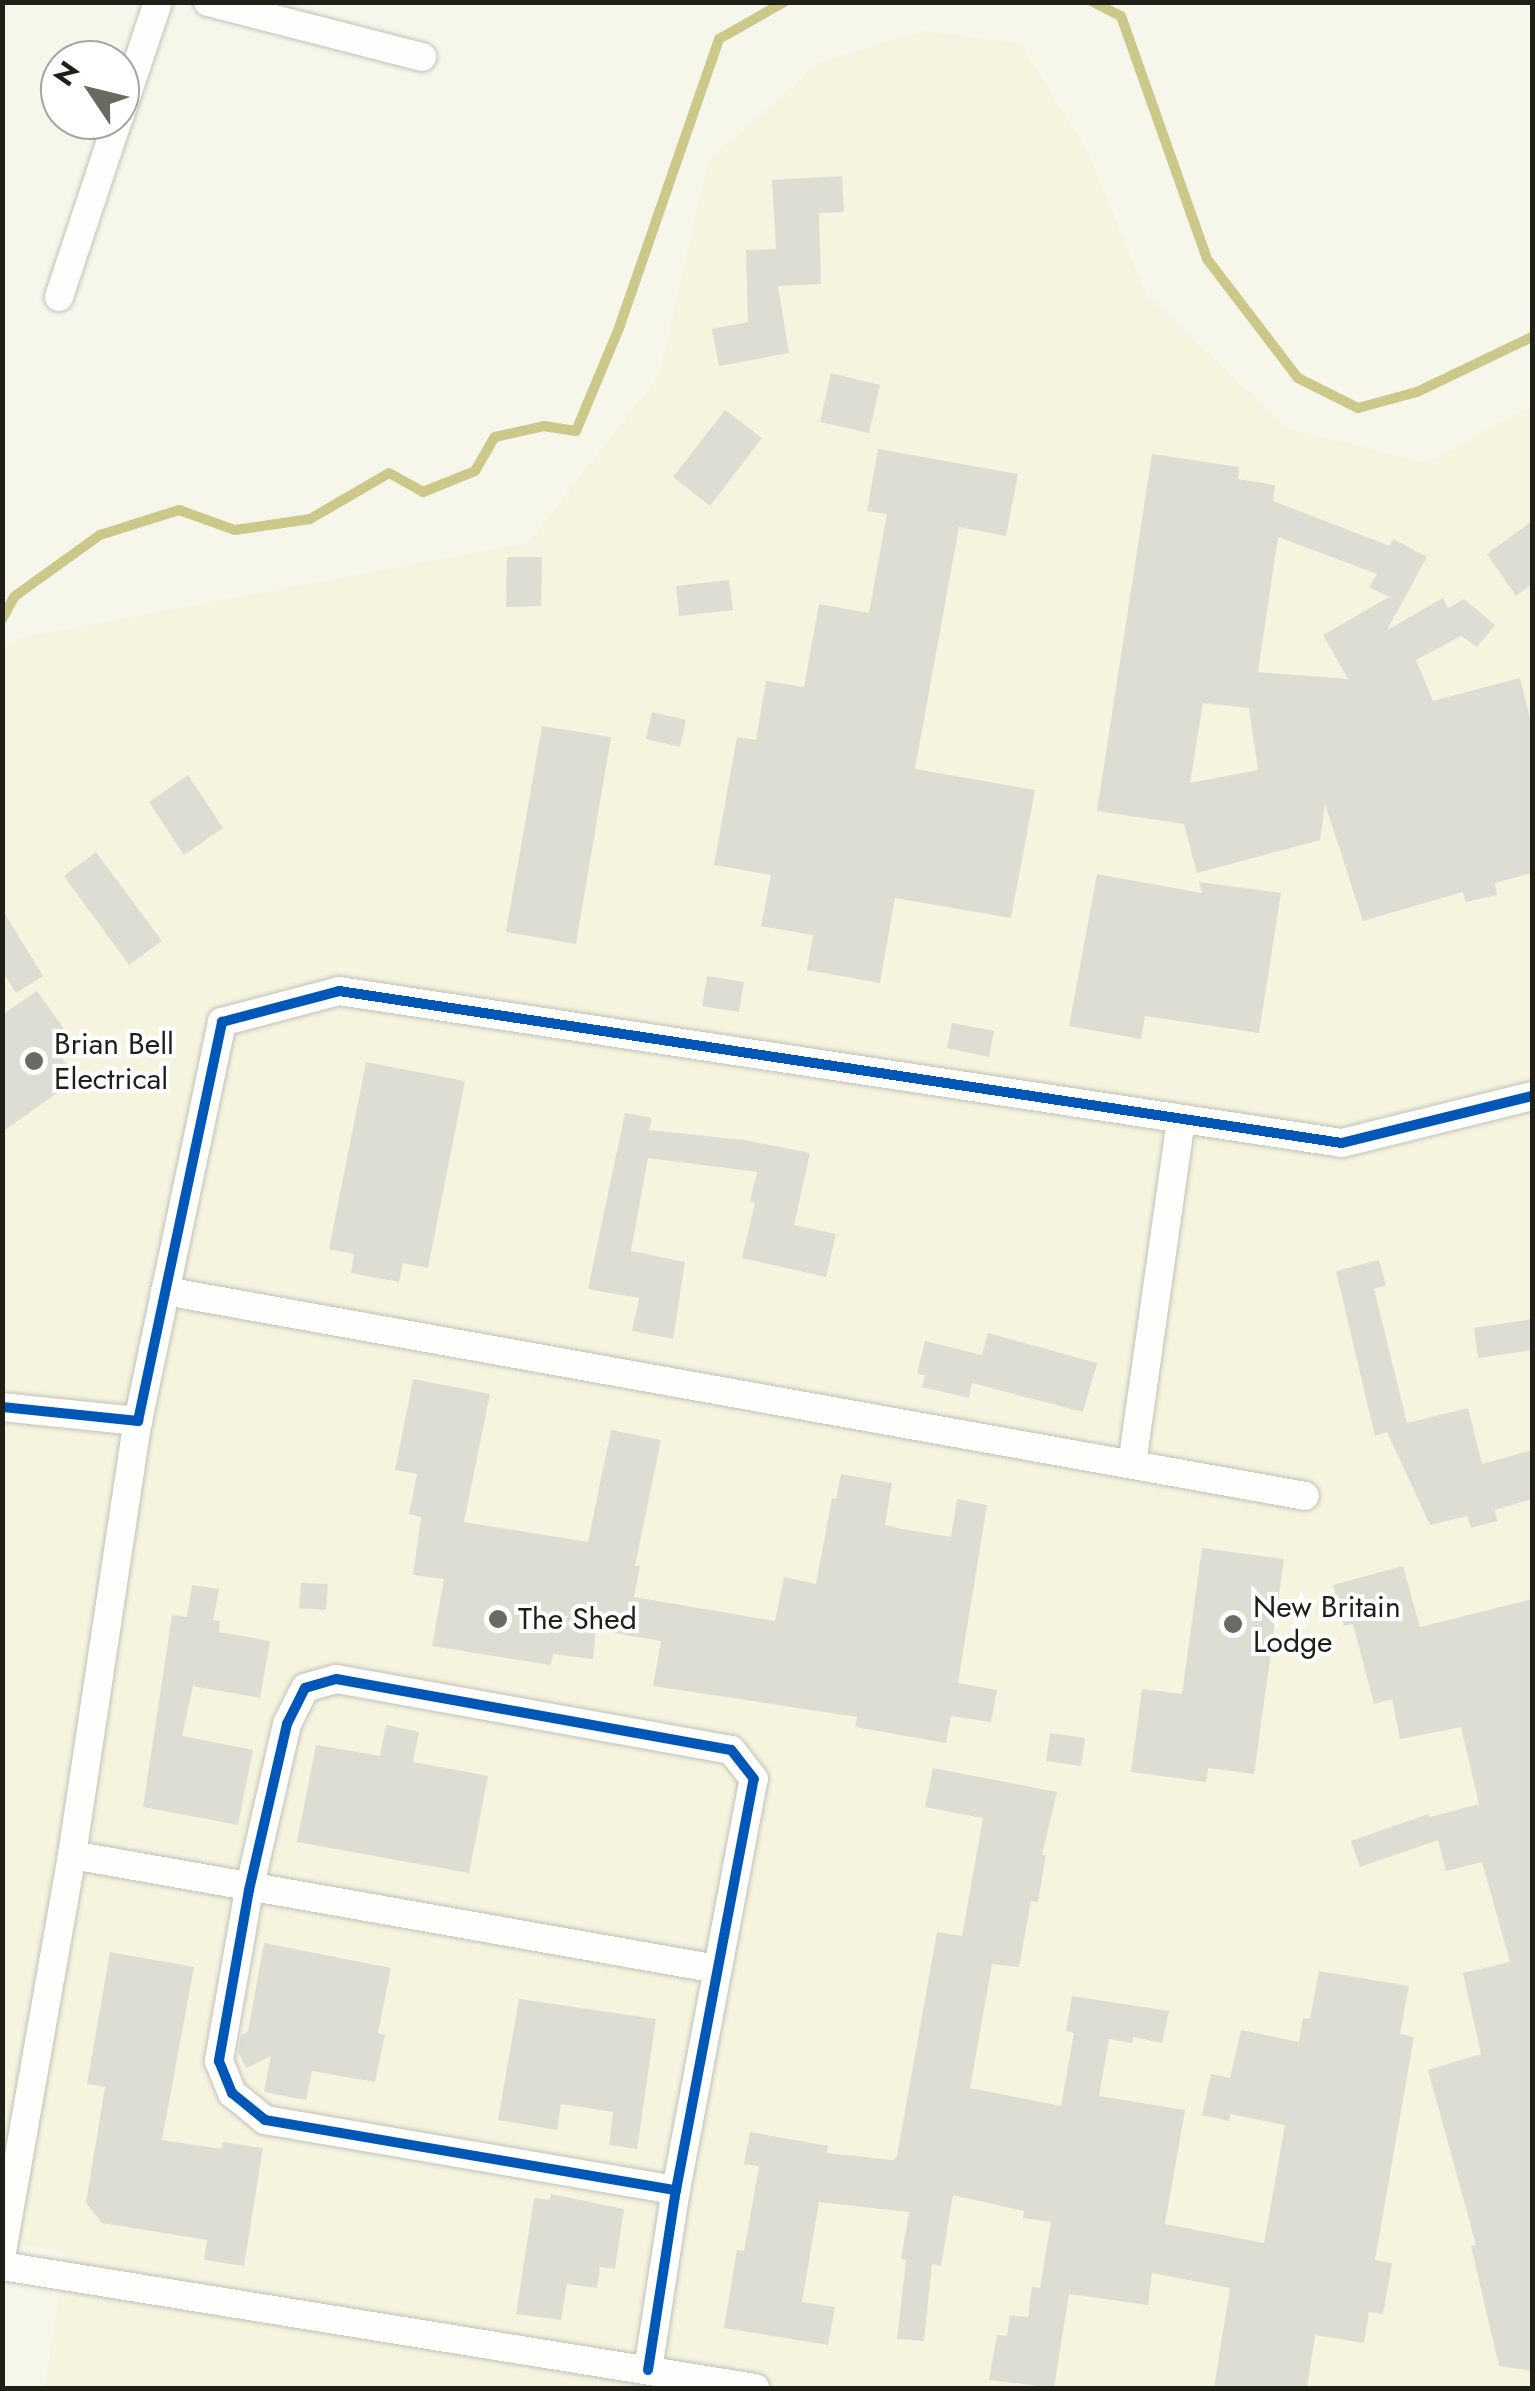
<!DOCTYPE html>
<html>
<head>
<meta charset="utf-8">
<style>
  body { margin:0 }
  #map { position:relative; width:1535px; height:2391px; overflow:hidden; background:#f6f6eb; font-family:Jost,sans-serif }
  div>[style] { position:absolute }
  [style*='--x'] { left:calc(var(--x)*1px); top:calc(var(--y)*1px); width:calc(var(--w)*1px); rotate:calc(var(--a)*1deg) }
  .built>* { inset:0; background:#f5f4df }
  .stream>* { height:10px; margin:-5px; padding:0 5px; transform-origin:5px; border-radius:5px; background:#ccc88a }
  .building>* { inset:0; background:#deddd4 }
  .roads { filter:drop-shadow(0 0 2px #c1c1b8) drop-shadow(0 0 2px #c1c1b8) }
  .minor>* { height:28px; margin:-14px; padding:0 14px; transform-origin:14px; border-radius:14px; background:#fefefc }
  .cycleway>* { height:10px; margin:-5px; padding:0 5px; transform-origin:5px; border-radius:5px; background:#0057b8 }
  .dots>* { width:28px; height:28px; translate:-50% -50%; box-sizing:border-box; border:5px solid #fff; border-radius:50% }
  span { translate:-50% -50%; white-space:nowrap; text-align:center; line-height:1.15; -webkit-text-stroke:8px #fff; paint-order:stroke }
  .poi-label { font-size:30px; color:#1f1f18 }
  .left { translate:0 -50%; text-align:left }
  .frame { position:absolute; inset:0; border:5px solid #1f1f18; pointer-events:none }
  .north { position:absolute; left:40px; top:40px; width:100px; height:100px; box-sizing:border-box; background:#fff; border:2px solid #a5a5a3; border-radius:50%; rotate:305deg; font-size:28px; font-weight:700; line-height:40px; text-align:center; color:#1f1f18 }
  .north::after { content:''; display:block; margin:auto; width:35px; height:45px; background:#6a6a62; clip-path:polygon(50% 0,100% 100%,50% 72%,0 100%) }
</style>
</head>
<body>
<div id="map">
  <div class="built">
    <i style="clip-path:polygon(923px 31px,1020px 44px,1087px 150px,1146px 294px,1287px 428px,1426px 463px,1532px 406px,1532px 2388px,45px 2388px,65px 2252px,3px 2241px,3px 648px,20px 638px,528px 543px,659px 376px,708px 161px,821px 62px)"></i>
  </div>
  <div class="stream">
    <i style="--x:1093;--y:2;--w:31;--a:27"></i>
    <i style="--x:1121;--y:16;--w:258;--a:70.5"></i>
    <i style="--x:1207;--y:259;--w:150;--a:52.6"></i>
    <i style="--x:1298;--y:378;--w:67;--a:26.6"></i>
    <i style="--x:1358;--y:408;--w:61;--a:-15.2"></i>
    <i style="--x:1417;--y:392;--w:127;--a:-25.6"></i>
    <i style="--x:2;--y:619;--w:26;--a:-61"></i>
    <i style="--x:15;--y:596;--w:105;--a:-35.7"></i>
    <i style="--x:100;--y:535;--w:83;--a:-17.6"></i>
    <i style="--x:179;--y:510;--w:59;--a:19.7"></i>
    <i style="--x:235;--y:530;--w:76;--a:-8.3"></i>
    <i style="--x:310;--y:519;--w:91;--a:-30.2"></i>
    <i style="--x:389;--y:473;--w:39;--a:29"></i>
    <i style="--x:423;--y:492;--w:56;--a:-22"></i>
    <i style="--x:475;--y:471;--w:39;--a:-60"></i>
    <i style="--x:495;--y:437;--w:50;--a:-12.7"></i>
    <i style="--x:544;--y:426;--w:32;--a:9"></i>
    <i style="--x:576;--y:431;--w:112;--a:-67.3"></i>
    <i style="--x:619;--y:328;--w:306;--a:-70.9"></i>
    <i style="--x:719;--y:39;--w:75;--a:-29.6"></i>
  </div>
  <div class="building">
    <i style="clip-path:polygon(842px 176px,844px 212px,819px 213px,821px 284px,778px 286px,789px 353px,719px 366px,712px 329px,748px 322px,746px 250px,776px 249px,772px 180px)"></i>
    <i style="clip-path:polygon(831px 373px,880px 385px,869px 433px,820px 422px)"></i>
    <i style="clip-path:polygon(725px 410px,762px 438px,710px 506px,673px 477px)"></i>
    <i style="clip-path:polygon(878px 449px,1018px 474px,1006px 536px,959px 527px,915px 769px,1035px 790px,1011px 918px,895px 898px,880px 983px,807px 970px,813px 935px,761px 926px,771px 875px,714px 865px,737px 737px,756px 740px,766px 681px,804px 687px,819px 604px,869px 613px,887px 514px,867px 511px)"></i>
    <i style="clip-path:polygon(evenodd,1152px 454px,1239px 467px,1238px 479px,1275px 485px,1273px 501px,1390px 546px,1393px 539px,1427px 557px,1387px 630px,1443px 598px,1448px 608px,1464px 599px,1495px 625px,1477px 647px,1461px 636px,1416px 660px,1433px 701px,1520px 678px,1532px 726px,1532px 873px,1495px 883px,1497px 895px,1466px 902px,1463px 892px,1363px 921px,1325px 804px,1320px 840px,1197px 873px,1184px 824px,1097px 811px,1152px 454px,1278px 537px,1377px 574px,1369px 587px,1389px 597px,1323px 635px,1348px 679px,1258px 672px,1278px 537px,1152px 454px,1203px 703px,1249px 708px,1258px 770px,1190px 783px,1203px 703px)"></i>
    <i style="clip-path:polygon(1532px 521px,1532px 584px,1516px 596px,1487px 554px)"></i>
    <i style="clip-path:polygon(507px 557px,542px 557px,541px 606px,506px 607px)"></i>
    <i style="clip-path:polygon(729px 580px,733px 610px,679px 616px,676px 586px)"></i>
    <i style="clip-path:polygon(652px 712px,686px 720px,680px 747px,646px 739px)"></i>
    <i style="clip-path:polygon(542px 726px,611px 737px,576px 944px,506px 932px)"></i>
    <i style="clip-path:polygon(188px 775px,223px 828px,184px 855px,149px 802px)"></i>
    <i style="clip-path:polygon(96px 852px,162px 941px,129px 965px,64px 876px)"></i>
    <i style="clip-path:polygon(1097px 874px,1202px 893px,1199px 882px,1281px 893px,1259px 1033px,1145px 1016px,1141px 1039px,1069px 1026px)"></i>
    <i style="clip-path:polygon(2px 909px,43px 976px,16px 993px,2px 971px)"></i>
    <i style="clip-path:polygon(707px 976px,744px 982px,739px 1012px,702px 1006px)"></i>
    <i style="clip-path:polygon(37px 991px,67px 1033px,52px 1044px,77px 1079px,2px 1132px,2px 1015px)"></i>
    <i style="clip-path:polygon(952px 1023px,994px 1031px,989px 1057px,947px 1048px)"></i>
    <i style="clip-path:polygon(366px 1062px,465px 1081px,428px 1268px,403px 1263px,399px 1282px,351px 1273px,354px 1254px,329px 1249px)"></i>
    <i style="clip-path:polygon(625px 1113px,652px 1118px,649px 1130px,744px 1140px,810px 1153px,794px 1225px,836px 1234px,826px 1277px,742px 1258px,755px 1203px,750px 1202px,757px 1172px,648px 1158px,631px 1251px,685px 1262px,673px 1339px,632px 1331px,639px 1298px,588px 1289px)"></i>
    <i style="clip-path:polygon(1379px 1260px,1386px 1285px,1374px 1289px,1407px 1423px,1468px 1408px,1482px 1464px,1532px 1450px,1532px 1499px,1495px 1510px,1497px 1521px,1471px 1528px,1467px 1516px,1430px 1525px,1387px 1432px,1375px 1436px,1336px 1271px)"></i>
    <i style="clip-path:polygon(1532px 1319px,1532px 1350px,1478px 1358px,1474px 1328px)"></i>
    <i style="clip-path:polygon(988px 1333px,1097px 1363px,1083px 1412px,972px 1383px,969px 1398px,922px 1387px,925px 1375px,917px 1374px,925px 1341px,982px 1355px)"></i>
    <i style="clip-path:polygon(413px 1379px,490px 1394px,464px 1522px,588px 1542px,611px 1430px,661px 1440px,635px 1566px,640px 1566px,634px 1597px,775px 1621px,784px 1577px,816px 1584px,832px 1498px,836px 1499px,841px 1474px,892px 1483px,885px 1525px,902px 1529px,951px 1537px,957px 1499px,987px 1505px,958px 1683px,997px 1690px,991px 1722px,951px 1716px,946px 1743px,855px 1727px,857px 1717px,653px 1686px,661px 1641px,596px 1630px,593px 1659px,553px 1654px,551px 1665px,432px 1646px,444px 1579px,413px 1575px,421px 1517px,409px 1514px,417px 1474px,395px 1470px)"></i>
    <i style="clip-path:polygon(1202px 1548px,1284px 1559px,1254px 1774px,1208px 1768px,1206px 1782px,1131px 1772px,1142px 1689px,1182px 1694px)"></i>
    <i style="clip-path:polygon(1403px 1566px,1420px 1627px,1532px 1599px,1532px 2371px,1499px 2366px,1471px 2246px,1476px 2245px,1428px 2070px,1481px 2054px,1463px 1973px,1510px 1962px,1482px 1862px,1446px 1871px,1438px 1840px,1360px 1867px,1351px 1841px,1428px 1814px,1430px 1817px,1479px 1804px,1461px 1727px,1400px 1739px,1392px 1699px,1374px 1704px,1353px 1624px,1344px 1626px,1333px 1585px)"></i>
    <i style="clip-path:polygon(301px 1583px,328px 1584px,326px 1610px,299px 1608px)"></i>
    <i style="clip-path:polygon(192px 1585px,219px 1589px,213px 1620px,220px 1621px,219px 1632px,270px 1641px,260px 1698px,193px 1686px,182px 1736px,253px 1750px,238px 1825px,143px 1807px,172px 1615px,187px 1617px)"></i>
    <i style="clip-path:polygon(386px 1725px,419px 1732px,413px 1762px,488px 1776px,469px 1873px,297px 1842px,316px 1745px,380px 1756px)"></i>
    <i style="clip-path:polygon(1050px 1733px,1085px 1738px,1081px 1766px,1046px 1761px)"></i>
    <i style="clip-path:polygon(933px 1768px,1057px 1792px,1042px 1855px,1046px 1855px,1038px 1902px,1031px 1901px,1019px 1967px,992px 1964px,970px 2088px,1061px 2106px,1074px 2033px,1066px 2031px,1072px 1996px,1169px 2011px,1162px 2043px,1133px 2037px,1132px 2043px,1109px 2039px,1099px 2096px,1185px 2110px,1165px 2224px,1264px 2243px,1285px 2125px,1230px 2114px,1229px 2121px,1202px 2115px,1211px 2074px,1230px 2078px,1241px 2030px,1299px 2042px,1303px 2018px,1310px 2019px,1319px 1971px,1409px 1986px,1400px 2034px,1414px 2037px,1375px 2260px,1392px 2263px,1383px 2314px,1369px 2312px,1364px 2343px,1315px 2335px,1307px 2388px,1214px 2388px,1230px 2288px,1152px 2273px,1148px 2305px,1069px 2294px,1054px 2388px,989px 2380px,997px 2335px,1007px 2336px,1010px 2315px,1028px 2317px,1032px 2287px,1040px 2288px,1051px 2222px,1023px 2218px,1024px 2211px,953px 2195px,941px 2266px,932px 2264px,924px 2341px,897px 2339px,906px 2260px,901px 2259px,909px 2212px,819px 2202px,802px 2302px,835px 2307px,828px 2345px,724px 2328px,737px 2250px,744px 2251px,759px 2166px,744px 2164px,750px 2132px,828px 2146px,827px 2153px,893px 2160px,897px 2156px,937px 1932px,962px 1936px,983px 1818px,925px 1807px)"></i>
    <i style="clip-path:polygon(264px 1943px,391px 1968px,378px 2033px,385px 2035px,375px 2082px,312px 2071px,306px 2100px,264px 2092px,271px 2056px,246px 2068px,238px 2052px,241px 2036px,248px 2031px)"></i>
    <i style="clip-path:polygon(110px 1952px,194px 1967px,162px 2140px,222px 2149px,223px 2142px,263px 2148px,244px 2266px,204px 2260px,207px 2240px,102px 2223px,86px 2203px,105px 2087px,87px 2084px)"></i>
    <i style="clip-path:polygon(519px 1999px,656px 2019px,637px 2149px,609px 2145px,613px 2112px,561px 2104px,557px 2130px,498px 2120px)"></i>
    <i style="clip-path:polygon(551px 2194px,624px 2209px,615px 2269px,600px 2267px,597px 2288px,567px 2284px,561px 2320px,516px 2314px,534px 2198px,550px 2200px)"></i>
  </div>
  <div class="roads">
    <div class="minor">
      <i style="--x:208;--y:2;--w:221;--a:14.4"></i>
      <i style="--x:120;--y:115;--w:119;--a:-71.4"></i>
      <i style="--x:59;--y:297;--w:187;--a:-71.6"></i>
      <i style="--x:165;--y:1291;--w:1158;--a:10.19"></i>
      <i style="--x:2;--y:1407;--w:137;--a:5.9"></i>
      <i style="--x:138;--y:1421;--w:408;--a:-78.1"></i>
      <i style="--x:222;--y:1022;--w:121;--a:-14.8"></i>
      <i style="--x:339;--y:991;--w:1014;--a:8.62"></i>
      <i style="--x:1342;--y:1143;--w:196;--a:-13.9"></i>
      <i style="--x:1132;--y:1464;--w:348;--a:-81.9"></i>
      <i style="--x:72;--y:1855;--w:655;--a:10.02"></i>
      <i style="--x:2;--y:2252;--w:403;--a:-80"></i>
      <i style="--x:72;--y:1855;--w:439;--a:-81.4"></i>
      <i style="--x:2;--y:2266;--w:763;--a:9.2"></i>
      <i style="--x:648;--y:2370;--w:182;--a:-81.2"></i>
      <i style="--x:676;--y:2190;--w:418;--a:-79.3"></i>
      <i style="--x:754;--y:1779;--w:37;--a:-128"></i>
      <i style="--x:731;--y:1750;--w:401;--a:-169.8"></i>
      <i style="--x:336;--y:1679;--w:32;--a:164"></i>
      <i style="--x:305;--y:1688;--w:40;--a:116.6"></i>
      <i style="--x:287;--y:1724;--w:170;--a:102.9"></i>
      <i style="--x:249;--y:1890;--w:174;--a:100"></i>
      <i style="--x:219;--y:2061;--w:35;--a:68"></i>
      <i style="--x:232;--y:2093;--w:43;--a:39.3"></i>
      <i style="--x:265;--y:2120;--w:417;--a:9.7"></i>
    </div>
  </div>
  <div class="cycleway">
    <i style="--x:2;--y:1407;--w:137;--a:5.9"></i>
    <i style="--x:138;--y:1421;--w:408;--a:-78.1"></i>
    <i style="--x:222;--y:1022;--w:121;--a:-14.8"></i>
    <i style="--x:339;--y:991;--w:1014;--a:8.62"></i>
    <i style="--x:1342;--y:1143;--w:196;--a:-13.9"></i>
    <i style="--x:648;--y:2370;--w:182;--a:-81.2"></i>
    <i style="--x:676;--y:2190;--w:418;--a:-79.3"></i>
    <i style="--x:754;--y:1779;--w:37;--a:-128"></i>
    <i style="--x:731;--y:1750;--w:401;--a:-169.8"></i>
    <i style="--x:336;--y:1679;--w:32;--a:164"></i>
    <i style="--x:305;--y:1688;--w:40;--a:116.6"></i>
    <i style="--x:287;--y:1724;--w:170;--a:102.9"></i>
    <i style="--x:249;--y:1890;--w:174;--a:100"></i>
    <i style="--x:219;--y:2061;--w:35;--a:68"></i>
    <i style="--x:232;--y:2093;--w:43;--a:39.3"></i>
    <i style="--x:265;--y:2120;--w:417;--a:9.7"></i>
  </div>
  <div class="dots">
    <i style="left:34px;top:1061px;background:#6a6a62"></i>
    <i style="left:498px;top:1619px;background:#6a6a62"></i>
    <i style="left:1233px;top:1624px;background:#6a6a62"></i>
  </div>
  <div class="poi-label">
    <span class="left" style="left:54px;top:1061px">Brian Bell<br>Electrical</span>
    <span class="left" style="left:1253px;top:1624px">New Britain<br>Lodge</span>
    <span class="left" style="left:518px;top:1619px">The Shed</span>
  </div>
  <div class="frame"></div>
  <div class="north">N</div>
</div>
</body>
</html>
